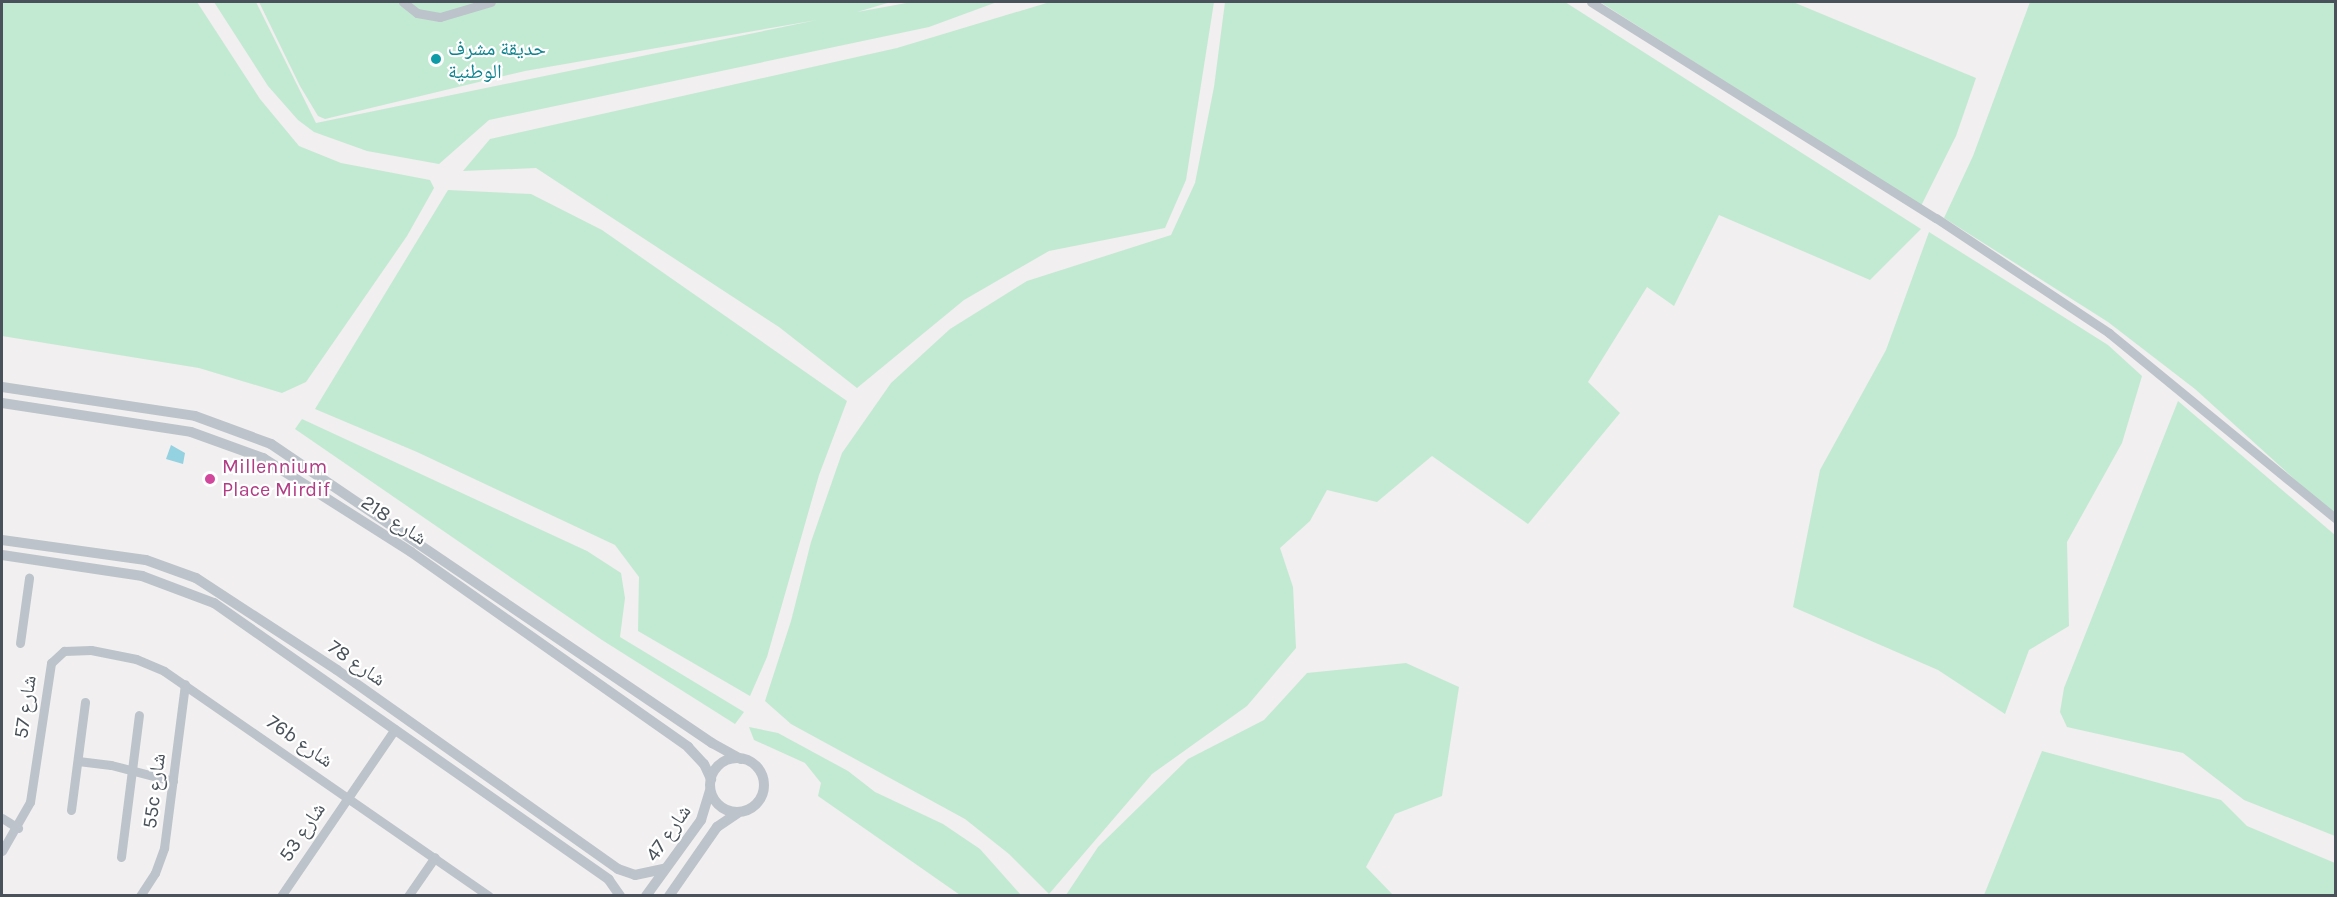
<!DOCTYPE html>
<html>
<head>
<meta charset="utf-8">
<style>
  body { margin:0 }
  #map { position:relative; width:2337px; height:897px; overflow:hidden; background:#f1efef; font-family:Karla,"Noto Naskh Arabic",sans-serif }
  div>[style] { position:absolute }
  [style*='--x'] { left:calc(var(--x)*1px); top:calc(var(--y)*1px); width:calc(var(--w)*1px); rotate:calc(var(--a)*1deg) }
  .green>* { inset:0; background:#c2ead2 }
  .water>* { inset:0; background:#94d1e1 }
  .minor>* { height:9px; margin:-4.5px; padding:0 4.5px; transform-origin:4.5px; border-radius:4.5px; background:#bcc3ca }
  .tertiary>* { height:10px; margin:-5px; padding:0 5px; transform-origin:5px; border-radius:5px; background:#bcc3ca }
  .tertiary>.ring { margin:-5px; padding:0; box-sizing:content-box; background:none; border:10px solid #bcc3ca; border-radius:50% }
  .dots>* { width:16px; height:16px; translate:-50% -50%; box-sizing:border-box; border:3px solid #fff; border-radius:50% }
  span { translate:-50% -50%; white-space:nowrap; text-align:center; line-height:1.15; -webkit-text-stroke:4.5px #fff; paint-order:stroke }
  .culture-label { font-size:20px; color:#0d838f }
  .left { translate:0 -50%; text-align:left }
  .hotel-label { font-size:20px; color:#b23c85 }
  .street-label { font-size:20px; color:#49525a }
  .frame { position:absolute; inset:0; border:3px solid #49525a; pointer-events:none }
</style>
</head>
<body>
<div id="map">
  <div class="green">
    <i style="clip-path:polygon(2px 2px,197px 2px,260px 99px,299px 146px,341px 163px,430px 180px,434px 188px,407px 236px,306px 382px,282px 393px,199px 368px,2px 336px)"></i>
    <i style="clip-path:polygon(214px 2px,256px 2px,316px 123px,817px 20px,525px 71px,325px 119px,318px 116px,300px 86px,259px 2px,891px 2px,857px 12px,912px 2px,997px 2px,929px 27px,489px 120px,439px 164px,367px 151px,314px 132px,298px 120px,268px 86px)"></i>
    <i style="clip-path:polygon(1050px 2px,1214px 2px,1186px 180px,1165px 228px,1049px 251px,964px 300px,857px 388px,779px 327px,536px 168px,463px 171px,490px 139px,897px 48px)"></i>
    <i style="clip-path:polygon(1225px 2px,1565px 2px,1921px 229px,1870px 280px,1719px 215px,1674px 306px,1647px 287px,1588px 382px,1620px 413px,1528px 524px,1432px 456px,1377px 502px,1327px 490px,1310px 521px,1280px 548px,1293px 587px,1296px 648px,1247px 706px,1152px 774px,1049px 894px,1009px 854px,965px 819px,791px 724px,765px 701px,791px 621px,811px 542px,842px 453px,891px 383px,950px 329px,1027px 281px,1171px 235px,1195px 183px,1214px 87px)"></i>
    <i style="clip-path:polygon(1600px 2px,1793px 2px,1976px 78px,1956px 136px,1921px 206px)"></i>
    <i style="clip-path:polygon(2030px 2px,2335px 2px,2335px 516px,2195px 389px,2108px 322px,1944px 218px,1973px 156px)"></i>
    <i style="clip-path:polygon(448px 190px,531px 194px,602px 230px,847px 401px,819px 475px,767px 657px,750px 696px,638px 631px,639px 577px,615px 545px,417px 452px,315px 409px)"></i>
    <i style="clip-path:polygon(1929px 232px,2108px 345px,2142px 376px,2122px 443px,2067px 542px,2069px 626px,2029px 650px,2005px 714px,1938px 670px,1793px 607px,1820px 470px,1886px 350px)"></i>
    <i style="clip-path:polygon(2178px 401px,2335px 535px,2335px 836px,2244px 800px,2183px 753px,2067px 727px,2060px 712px,2064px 688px)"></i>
    <i style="clip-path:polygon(302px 419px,587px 551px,621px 573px,625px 598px,620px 637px,744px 712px,735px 724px,602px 640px,295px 429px)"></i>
    <i style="clip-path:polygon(1406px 663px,1459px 687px,1442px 796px,1395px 814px,1366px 867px,1393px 895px,1066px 895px,1098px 847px,1188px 759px,1264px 720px,1307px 673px)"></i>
    <i style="clip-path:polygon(749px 727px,778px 733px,848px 771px,875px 792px,943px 824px,980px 849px,1021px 895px,960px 895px,818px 796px,821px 783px,805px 763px,754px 740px)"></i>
    <i style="clip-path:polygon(2042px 751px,2221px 800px,2247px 826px,2335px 863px,2335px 895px,1984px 895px)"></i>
  </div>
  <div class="water">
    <i style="clip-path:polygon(171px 445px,185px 453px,183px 464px,166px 459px)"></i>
  </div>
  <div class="minor">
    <i style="--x:403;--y:2;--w:18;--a:38"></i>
    <i style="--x:417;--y:13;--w:23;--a:10"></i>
    <i style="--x:440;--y:17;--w:53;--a:-16.4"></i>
    <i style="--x:1591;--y:2;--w:407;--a:32.1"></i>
    <i style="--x:1936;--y:218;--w:208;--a:33.6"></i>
    <i style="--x:2109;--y:333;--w:293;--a:39.3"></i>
    <i style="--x:20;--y:643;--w:66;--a:-82.1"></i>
    <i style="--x:78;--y:761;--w:33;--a:7"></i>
    <i style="--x:111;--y:765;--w:64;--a:14.5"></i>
    <i style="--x:71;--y:810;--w:109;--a:-82.6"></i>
    <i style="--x:2;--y:818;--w:19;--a:32"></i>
    <i style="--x:2;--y:851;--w:56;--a:-60.3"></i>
    <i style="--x:30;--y:802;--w:141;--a:-81.4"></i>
    <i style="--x:51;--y:663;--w:18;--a:-43"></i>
    <i style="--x:64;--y:651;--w:27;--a:-2"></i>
    <i style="--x:91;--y:650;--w:46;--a:11.3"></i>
    <i style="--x:136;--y:659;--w:30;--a:23"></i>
    <i style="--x:164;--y:671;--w:395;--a:34.7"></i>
    <i style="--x:121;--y:857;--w:143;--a:-82.8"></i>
    <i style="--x:140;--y:896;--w:27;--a:-57"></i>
    <i style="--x:155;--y:873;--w:27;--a:-70"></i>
    <i style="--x:164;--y:848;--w:165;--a:-82.7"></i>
    <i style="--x:281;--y:896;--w:202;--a:-55.7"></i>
    <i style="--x:408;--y:896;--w:47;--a:-55.3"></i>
  </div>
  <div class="tertiary">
    <i style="--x:2;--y:387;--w:195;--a:8.5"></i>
    <i style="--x:195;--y:416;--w:81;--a:20.2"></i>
    <i style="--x:271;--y:444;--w:533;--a:34.14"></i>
    <i style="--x:712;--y:743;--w:33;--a:29"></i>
    <i style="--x:2;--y:403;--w:191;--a:8.7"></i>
    <i style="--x:191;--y:432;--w:77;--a:19.9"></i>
    <i style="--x:263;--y:458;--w:175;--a:32.4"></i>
    <i style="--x:411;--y:552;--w:339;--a:35.1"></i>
    <i style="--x:688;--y:747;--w:23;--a:47"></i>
    <i style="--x:704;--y:764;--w:17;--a:65"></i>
    <i style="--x:2;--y:540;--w:145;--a:7.9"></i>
    <i style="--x:146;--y:560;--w:53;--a:19.8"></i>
    <i style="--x:196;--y:578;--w:168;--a:33.1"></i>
    <i style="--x:337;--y:670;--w:344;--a:35.3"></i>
    <i style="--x:618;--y:869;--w:18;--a:19"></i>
    <i style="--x:635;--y:875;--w:30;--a:-12"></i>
    <i style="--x:2;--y:555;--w:142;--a:8.5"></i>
    <i style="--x:142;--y:576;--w:77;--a:20.6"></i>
    <i style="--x:214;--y:603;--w:482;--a:35"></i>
    <i style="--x:609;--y:880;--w:19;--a:55"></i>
    <i class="ring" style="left:710px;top:758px;width:44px;height:44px"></i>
    <i style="--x:646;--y:896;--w:94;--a:-54.1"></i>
    <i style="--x:701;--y:820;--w:30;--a:-73"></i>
    <i style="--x:669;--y:896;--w:84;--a:-55.2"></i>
    <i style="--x:717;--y:827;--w:25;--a:-34"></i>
  </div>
  <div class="dots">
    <i style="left:436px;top:59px;background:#0f9aa8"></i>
    <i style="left:210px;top:479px;background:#d1479c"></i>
  </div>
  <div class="culture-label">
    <span class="left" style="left:448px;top:60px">حديقة مشرف<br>الوطنية</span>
  </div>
  <div class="hotel-label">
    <span class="left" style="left:222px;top:478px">Millennium<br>Place Mirdif</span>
  </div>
  <div class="street-label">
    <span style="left:394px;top:520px;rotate:33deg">شارع 218</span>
    <span style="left:357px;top:663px;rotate:35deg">شارع 78</span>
    <span style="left:25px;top:707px;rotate:-82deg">شارع 57</span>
    <span style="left:300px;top:741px;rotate:35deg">76b شارع</span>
    <span style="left:154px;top:791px;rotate:-83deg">55c شارع</span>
    <span style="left:302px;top:832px;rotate:-56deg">شارع 53</span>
    <span style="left:668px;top:833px;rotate:-55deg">شارع 47</span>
  </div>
  <div class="frame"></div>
</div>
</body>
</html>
